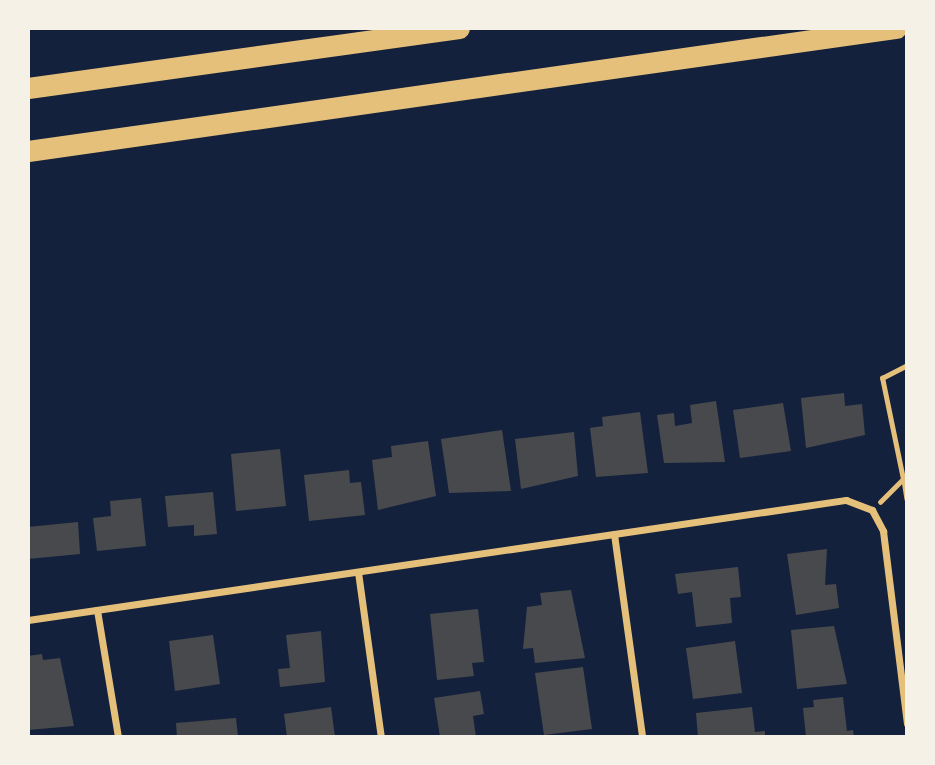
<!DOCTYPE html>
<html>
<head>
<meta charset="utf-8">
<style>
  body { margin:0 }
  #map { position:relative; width:935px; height:765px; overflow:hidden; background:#14213d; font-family:"Space Grotesk",sans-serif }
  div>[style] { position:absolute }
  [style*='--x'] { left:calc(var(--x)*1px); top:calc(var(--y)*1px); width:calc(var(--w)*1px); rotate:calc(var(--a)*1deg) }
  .building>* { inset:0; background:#48494c }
  .path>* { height:4.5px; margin:-2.25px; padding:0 2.25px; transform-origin:2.25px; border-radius:2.25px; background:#e5c07b }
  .minor>* { height:7px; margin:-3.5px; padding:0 3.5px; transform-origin:3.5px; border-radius:3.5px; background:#e5c07b }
  .motorway>* { height:21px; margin:-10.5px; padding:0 10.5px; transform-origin:10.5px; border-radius:10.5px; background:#e5c07b }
  span { translate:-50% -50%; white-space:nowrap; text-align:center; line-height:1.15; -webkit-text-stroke:7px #f6f1e7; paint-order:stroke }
  .frame { position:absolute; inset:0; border:30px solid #f6f1e7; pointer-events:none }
</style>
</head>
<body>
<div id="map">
  <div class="building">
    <i style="clip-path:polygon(844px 393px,845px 406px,862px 404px,865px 435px,806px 448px,801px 398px)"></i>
    <i style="clip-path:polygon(716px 401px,725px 462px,664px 463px,657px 415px,674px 413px,675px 426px,692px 423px,690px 405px)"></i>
    <i style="clip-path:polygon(783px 403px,791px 451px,740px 458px,733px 410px)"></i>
    <i style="clip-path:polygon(640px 412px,648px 473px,596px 477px,590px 428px,603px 426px,602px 417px)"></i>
    <i style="clip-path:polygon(502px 430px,511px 491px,449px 493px,441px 439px)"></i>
    <i style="clip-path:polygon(574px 432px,578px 476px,521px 489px,515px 439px)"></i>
    <i style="clip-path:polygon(428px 441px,436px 496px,378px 510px,372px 460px,392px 457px,391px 446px)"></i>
    <i style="clip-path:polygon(280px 449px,286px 506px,236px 511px,231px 454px)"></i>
    <i style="clip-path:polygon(349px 470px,350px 483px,361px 482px,365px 515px,309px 521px,304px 475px)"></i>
    <i style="clip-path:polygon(213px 492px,217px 534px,194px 536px,194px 525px,168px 527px,165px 496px)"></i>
    <i style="clip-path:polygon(141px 498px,146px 546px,97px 551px,93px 518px,111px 516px,110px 501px)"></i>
    <i style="clip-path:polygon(78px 522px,80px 554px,28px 559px,28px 527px)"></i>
    <i style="clip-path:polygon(827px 549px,825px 585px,836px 584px,839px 608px,796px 615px,787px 554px)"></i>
    <i style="clip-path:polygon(738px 567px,741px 597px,730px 598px,732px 623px,696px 627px,692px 592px,678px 594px,675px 574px)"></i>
    <i style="clip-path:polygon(571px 590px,585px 658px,535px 663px,533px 648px,523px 649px,527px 607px,542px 605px,540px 593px)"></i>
    <i style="clip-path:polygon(478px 609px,484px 662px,472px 663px,474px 676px,437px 680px,430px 614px)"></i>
    <i style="clip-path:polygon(834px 626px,847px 684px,797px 689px,791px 630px)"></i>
    <i style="clip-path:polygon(321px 631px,325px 682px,280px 687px,278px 669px,290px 668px,286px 635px)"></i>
    <i style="clip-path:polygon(213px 635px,220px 684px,175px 691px,169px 641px)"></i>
    <i style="clip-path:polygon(735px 641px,742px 693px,693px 699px,686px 648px)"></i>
    <i style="clip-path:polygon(42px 654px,43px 660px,60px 658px,74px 726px,28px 730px,28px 656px)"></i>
    <i style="clip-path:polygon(583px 667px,592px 729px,544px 735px,535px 673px)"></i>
    <i style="clip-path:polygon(480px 691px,484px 714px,473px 716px,476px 737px,440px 737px,434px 698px)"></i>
    <i style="clip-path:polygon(843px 697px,847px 731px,853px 730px,854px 737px,806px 737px,803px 708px,814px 707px,813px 700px)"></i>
    <i style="clip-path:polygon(331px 707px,335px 737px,287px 737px,284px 714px)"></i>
    <i style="clip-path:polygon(752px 707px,755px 732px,765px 731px,765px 737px,698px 737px,696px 713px)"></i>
    <i style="clip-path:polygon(236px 718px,238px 737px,177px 737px,176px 723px)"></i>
  </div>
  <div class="path">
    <i style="--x:904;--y:480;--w:19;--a:81"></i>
    <i style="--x:880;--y:502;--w:33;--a:-45"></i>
    <i style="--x:903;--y:479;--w:103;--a:-101.7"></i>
    <i style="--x:882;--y:378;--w:28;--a:-27"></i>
  </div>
  <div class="minor">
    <i style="--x:614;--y:534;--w:205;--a:82.1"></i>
    <i style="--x:358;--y:572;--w:167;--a:82.1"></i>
    <i style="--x:97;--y:610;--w:129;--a:80.6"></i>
    <i style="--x:28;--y:620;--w:827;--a:-8.35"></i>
    <i style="--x:846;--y:500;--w:28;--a:21"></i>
    <i style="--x:872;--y:510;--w:24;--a:62"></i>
    <i style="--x:883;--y:531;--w:194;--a:82.9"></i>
  </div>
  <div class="motorway">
    <i style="--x:28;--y:88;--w:435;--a:-7.9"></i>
    <i style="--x:28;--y:151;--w:877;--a:-8.07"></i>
  </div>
  <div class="frame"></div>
</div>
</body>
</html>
